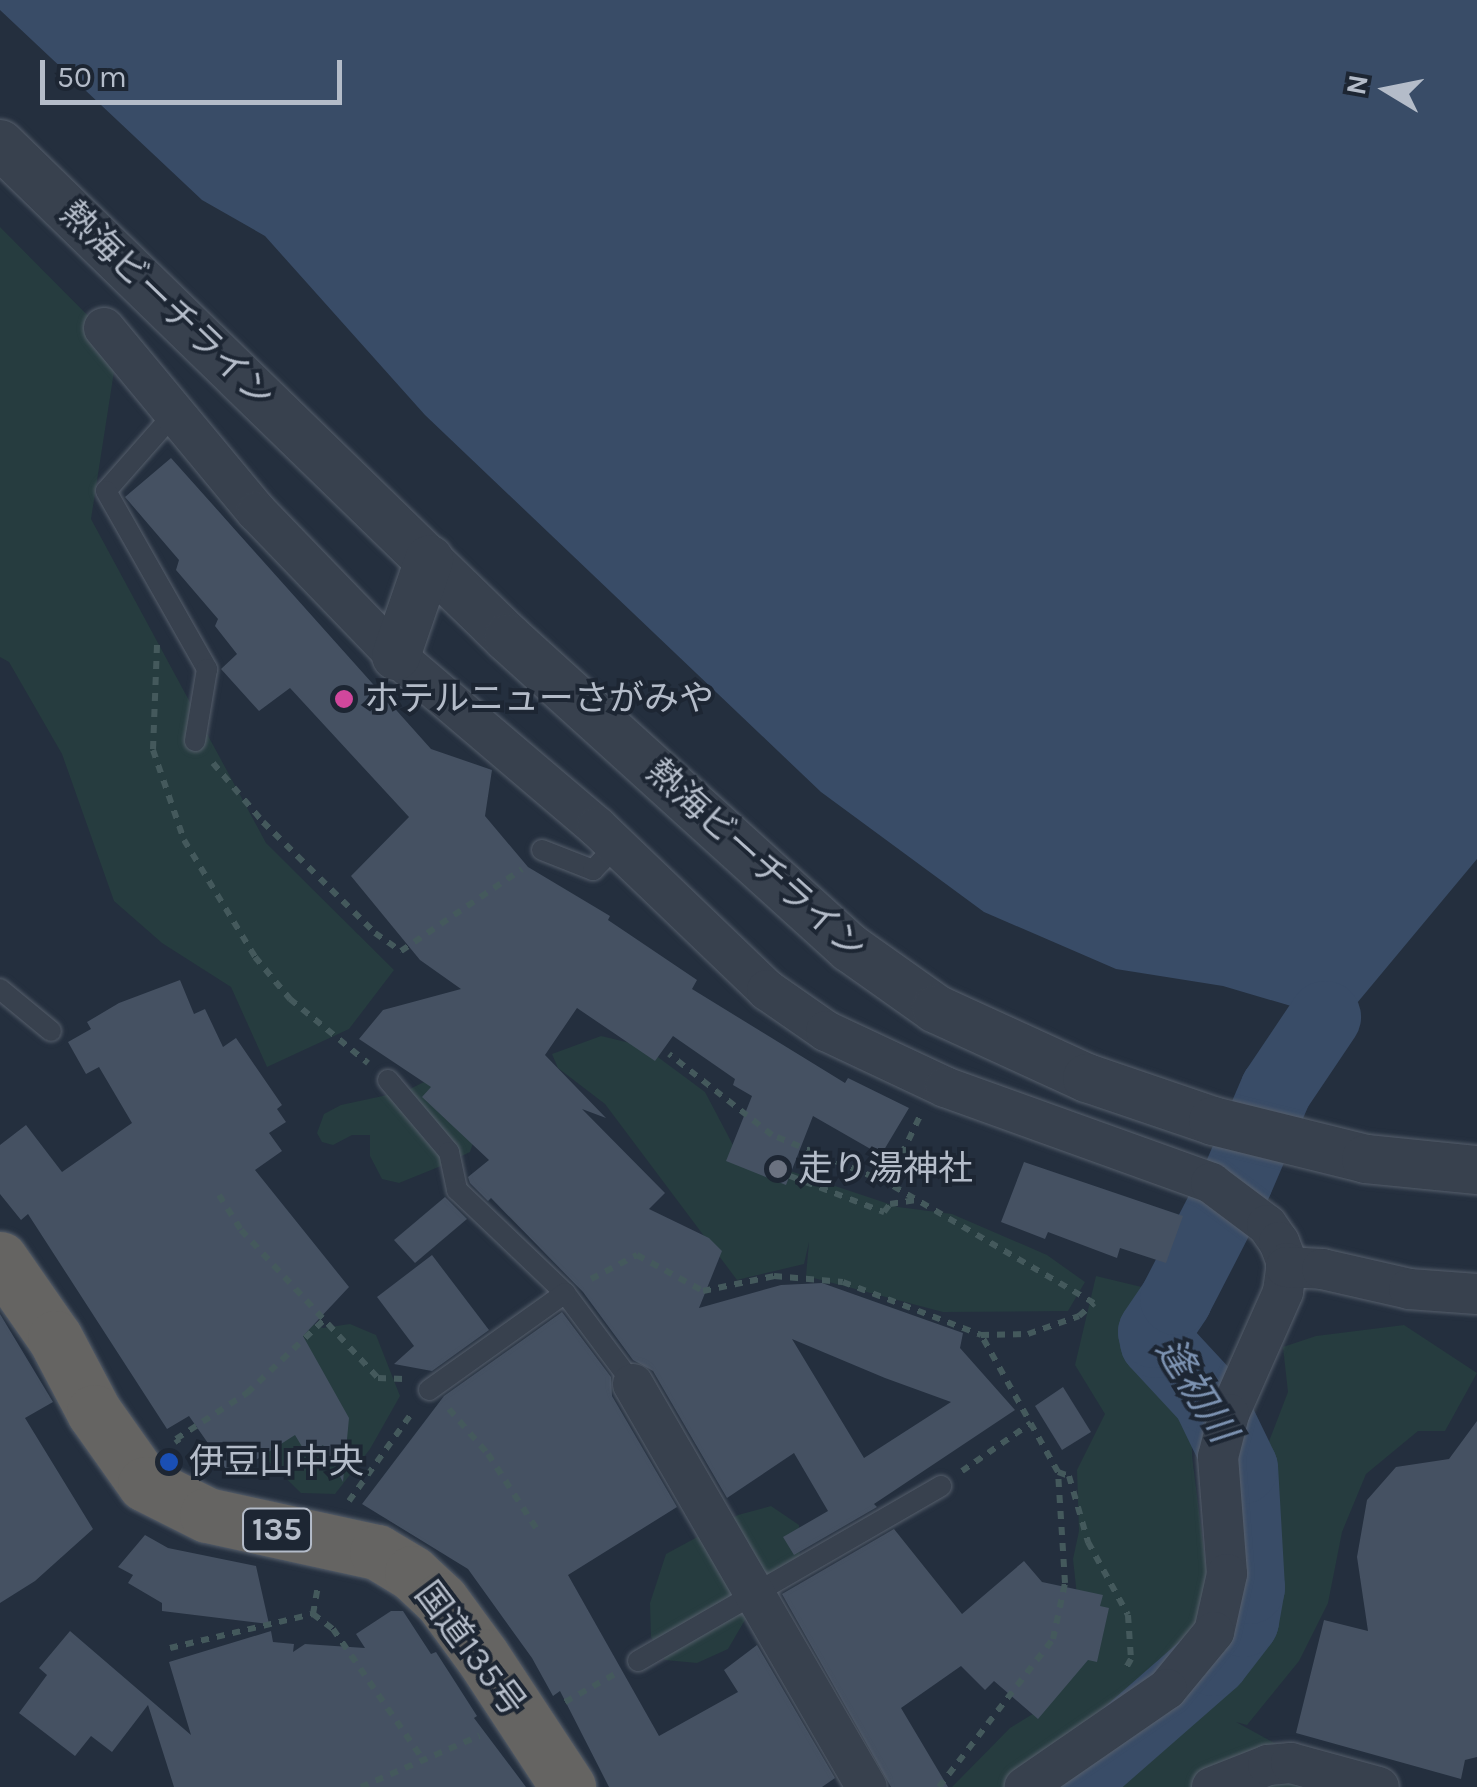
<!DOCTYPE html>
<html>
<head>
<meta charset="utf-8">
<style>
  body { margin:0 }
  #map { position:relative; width:1477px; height:1787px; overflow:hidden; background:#242f3e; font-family:Karla,"Noto Sans JP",sans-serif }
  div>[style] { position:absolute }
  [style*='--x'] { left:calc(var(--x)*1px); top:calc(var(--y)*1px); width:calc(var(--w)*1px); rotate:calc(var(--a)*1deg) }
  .green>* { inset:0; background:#263c3f }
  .water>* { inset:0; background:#394c67 }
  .river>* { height:72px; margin:-36px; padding:0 36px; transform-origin:36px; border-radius:36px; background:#394c67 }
  .building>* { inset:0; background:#455162 }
  .path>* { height:6px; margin-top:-3px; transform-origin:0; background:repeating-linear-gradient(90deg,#44595c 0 8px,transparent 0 16px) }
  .roads { filter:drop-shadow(0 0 2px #565f6c) drop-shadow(0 0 2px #565f6c) }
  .service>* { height:20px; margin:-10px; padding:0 10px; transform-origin:10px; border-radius:10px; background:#38414e }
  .minor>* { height:40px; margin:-20px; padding:0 20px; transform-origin:20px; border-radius:20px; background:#38414e }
  .tertiary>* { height:48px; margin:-24px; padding:0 24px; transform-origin:24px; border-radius:24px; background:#38414e }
  .trunk>* { height:55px; margin:-27.5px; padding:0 27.5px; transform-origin:27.5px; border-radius:27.5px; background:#656462 }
  .dots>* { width:28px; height:28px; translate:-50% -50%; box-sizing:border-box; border:5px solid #1d2633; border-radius:50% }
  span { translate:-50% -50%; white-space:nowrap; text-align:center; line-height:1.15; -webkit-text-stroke:8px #1d2633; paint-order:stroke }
  .shield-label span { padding:2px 8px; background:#1d2633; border:2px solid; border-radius:8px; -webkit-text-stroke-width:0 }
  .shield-label { font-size:32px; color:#b4bcc9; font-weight:700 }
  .street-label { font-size:35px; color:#b4bcc9 }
  .poi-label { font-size:35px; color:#b4bcc9 }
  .left { translate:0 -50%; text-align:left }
  .water-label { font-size:38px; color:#7c92b1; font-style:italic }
  .north { position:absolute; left:1337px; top:40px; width:100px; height:100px; -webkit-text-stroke:8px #1d2633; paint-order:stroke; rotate:280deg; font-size:28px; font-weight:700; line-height:40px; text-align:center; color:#b4bcc9 }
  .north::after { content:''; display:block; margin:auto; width:35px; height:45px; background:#b4bcc9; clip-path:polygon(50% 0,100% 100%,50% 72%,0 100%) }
  .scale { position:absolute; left:40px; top:60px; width:302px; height:45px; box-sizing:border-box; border:5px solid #b4bcc9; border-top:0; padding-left:12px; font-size:30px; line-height:35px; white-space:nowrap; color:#b4bcc9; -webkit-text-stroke:8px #1d2633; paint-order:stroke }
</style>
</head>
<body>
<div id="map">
  <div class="green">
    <i style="clip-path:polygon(0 227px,118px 346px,91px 519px,266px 843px,394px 970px,349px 1029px,267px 1067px,231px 987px,162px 943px,114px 901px,62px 754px,9px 662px,0 657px)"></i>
    <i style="clip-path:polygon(601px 1036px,643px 1046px,705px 1092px,734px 1147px,775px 1166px,898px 1207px,952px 1214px,1047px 1255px,1085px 1282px,1068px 1311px,943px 1312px,806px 1276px,809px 1242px,804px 1264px,737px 1280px,605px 1104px,558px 1068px,552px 1054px)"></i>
    <i style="clip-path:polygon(438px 1075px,476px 1134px,470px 1152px,441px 1166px,399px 1183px,382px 1179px,370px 1156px,370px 1135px,352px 1135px,333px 1145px,322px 1142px,317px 1133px,324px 1114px,341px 1105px,406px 1091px)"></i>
    <i style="clip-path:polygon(1096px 1276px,1154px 1290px,1194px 1347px,1192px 1456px,1220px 1679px,1238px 1522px,1288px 1392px,1283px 1347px,1316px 1336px,1404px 1325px,1477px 1373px,1445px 1431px,1418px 1431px,1366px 1474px,1342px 1532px,1328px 1603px,1299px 1661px,1247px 1725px,1236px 1722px,1354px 1787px,952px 1787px,1010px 1728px,1041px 1709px,1077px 1596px,1073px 1559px,1079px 1531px,1077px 1470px,1105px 1414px,1075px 1365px)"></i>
    <i style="clip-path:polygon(286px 1315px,323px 1328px,350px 1324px,376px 1335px,400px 1396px,370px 1449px,335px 1494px,301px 1493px,263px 1456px,232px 1415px)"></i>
    <i style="clip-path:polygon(771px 1506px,799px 1525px,800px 1561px,749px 1613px,728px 1649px,697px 1663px,665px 1660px,651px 1637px,650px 1603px,666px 1554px,738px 1515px)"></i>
  </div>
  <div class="water">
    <i style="clip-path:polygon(0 0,1477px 0,1477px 859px,1342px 1021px,1223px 986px,1116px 969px,984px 912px,821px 792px,425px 415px,265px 236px,202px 200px,0 10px)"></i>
  </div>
  <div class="river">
    <i style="--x:1068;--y:1787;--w:193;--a:-41.2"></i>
    <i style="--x:1213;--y:1660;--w:49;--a:-52.4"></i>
    <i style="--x:1243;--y:1621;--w:34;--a:-80"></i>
    <i style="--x:1249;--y:1588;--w:120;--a:-93.3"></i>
    <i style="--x:1242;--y:1468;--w:78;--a:-115.9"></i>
    <i style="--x:1208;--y:1398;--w:76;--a:-132.9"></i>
    <i style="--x:1156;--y:1342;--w:10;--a:-101"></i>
    <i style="--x:1154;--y:1332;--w:40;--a:-56"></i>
    <i style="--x:1176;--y:1299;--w:133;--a:-62.7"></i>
    <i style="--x:1237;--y:1181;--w:99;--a:-66.8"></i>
    <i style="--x:1276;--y:1090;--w:88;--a:-56.1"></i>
  </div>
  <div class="building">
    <i style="clip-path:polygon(evenodd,171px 458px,431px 749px,492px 770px,485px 816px,528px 867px,610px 916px,608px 920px,697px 980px,692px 989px,845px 1083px,848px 1078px,909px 1108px,881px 1155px,813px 1116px,786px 1185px,726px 1161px,752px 1096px,733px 1085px,735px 1079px,673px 1036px,655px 1061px,577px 1008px,545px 1055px,606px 1118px,582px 1109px,665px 1193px,649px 1209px,709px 1238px,722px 1251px,699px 1308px,781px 1285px,822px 1283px,963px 1333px,960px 1348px,1015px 1410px,874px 1504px,877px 1507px,794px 1555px,783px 1537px,828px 1511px,794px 1453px,727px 1498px,653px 1371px,633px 1360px,583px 1292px,491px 1198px,488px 1201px,470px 1183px,468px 1177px,489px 1160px,422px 1097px,431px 1087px,359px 1039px,383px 1010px,461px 989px,420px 960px,351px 876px,409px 817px,290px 688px,259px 711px,221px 669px,237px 654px,215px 626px,218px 619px,176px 570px,179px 560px,125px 497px,171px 458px,792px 1339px,885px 1378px,951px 1402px,864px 1458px,792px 1339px)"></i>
    <i style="clip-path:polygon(180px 980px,194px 1014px,205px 1009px,223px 1047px,236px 1038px,282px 1105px,277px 1109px,286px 1122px,269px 1133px,282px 1151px,255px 1170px,349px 1287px,303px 1336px,349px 1418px,343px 1482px,323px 1445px,307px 1455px,295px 1435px,237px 1472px,232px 1465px,226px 1469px,189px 1416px,167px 1429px,28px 1214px,21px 1220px,0 1194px,0 1145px,26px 1125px,62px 1172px,132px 1123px,99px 1067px,86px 1074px,68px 1042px,91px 1029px,87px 1022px,119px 1003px)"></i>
    <i style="clip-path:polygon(1024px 1162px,1183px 1216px,1166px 1263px,1120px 1248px,1117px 1258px,1048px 1232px,1045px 1239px,1001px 1222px)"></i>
    <i style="clip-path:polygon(445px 1197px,467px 1219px,415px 1263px,394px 1240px)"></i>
    <i style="clip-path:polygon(432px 1255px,489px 1330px,432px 1371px,394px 1364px,414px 1346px,377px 1297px)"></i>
    <i style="clip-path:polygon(562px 1312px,611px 1377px,612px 1396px,677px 1507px,568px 1575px,659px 1736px,738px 1692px,724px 1670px,757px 1645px,835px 1778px,822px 1787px,609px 1787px,560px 1691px,553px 1696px,532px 1658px,468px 1569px,362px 1504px,444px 1396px)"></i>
    <i style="clip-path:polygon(0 1314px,53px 1402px,25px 1418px,93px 1529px,35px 1581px,0 1603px)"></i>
    <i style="clip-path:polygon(1063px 1387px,1091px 1432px,1062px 1450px,1035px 1406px)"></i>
    <i style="clip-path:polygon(1477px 1421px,1477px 1757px,1465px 1760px,1461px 1779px,1296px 1733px,1324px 1620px,1368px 1631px,1357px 1557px,1367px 1500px,1396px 1467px,1449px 1459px)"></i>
    <i style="clip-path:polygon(894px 1529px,962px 1614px,1024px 1561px,1042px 1582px,1103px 1595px,1100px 1606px,1109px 1608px,1097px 1662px,1088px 1660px,1038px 1719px,994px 1681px,985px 1690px,961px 1666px,901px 1708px,948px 1787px,891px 1787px,782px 1594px)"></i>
    <i style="clip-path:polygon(145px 1535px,168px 1548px,256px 1566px,269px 1624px,162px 1611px,162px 1603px,128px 1583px,133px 1575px,118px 1567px)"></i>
    <i style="clip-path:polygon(391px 1611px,403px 1611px,431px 1654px,436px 1652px,477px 1716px,474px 1718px,526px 1787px,174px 1787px,148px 1705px,112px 1752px,91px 1736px,75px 1756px,19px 1713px,47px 1675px,39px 1668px,70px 1631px,191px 1735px,169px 1662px,271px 1631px,273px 1642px,294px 1644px,293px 1652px,305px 1644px,365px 1648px,356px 1634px)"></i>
  </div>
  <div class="path">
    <i style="--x:157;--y:645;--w:105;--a:92.2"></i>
    <i style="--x:153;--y:750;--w:95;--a:71"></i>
    <i style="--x:184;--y:840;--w:137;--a:58.7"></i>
    <i style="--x:255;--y:957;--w:55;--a:50.2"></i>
    <i style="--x:290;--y:999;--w:101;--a:39.4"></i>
    <i style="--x:213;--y:763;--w:77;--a:49.7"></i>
    <i style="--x:263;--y:822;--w:158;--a:44.7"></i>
    <i style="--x:375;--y:933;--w:32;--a:35"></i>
    <i style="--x:401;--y:951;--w:146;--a:-34.1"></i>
    <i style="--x:790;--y:1176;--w:101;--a:21"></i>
    <i style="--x:884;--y:1212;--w:10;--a:-53"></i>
    <i style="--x:890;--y:1204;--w:26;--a:-9"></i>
    <i style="--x:888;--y:1183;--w:74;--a:-64.5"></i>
    <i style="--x:219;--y:1195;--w:41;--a:57.8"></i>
    <i style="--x:241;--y:1230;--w:202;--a:47.2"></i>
    <i style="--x:378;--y:1378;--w:26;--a:2"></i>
    <i style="--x:591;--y:1279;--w:52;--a:-27.6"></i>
    <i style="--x:637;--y:1255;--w:75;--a:28.6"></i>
    <i style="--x:703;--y:1291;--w:73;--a:-11.9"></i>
    <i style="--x:774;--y:1276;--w:69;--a:5"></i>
    <i style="--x:843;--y:1282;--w:148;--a:21"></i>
    <i style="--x:981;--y:1335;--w:47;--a:-1.2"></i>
    <i style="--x:1028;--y:1334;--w:54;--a:-19.4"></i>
    <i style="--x:1079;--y:1316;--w:20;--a:-41"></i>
    <i style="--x:1094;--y:1303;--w:238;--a:-149.8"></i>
    <i style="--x:888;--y:1183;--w:126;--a:-157.5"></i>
    <i style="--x:772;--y:1135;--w:131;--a:-141.8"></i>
    <i style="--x:449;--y:1409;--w:60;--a:49.1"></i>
    <i style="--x:488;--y:1454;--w:92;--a:57"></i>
    <i style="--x:179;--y:1443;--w:5;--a:-127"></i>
    <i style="--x:176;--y:1439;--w:85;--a:-32.9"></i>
    <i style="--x:247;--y:1393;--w:105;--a:-43.5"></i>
    <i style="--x:962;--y:1471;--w:84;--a:-34.8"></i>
    <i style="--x:1058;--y:1472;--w:12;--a:20"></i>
    <i style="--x:1069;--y:1476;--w:69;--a:73.9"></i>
    <i style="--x:1088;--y:1542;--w:83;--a:61.3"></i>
    <i style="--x:1128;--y:1615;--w:44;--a:86.1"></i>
    <i style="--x:1131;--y:1659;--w:10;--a:119"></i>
    <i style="--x:349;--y:1501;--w:107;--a:-54.5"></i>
    <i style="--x:313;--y:1614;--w:25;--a:37"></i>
    <i style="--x:333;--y:1629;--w:160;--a:55.4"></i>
    <i style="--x:170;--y:1648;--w:147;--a:-13.4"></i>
    <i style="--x:313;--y:1614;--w:27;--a:-80"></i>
    <i style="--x:565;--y:1702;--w:57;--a:-29.2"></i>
    <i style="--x:361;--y:1787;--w:129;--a:-23.4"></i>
    <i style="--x:939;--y:1787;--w:187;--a:-52.4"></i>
    <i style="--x:1053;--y:1639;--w:57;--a:-77.9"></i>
    <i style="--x:1065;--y:1583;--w:111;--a:-93.6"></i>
    <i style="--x:1058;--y:1472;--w:157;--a:-119.3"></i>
  </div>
  <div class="roads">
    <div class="service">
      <i style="--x:173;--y:415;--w:101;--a:131.4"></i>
      <i style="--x:106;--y:491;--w:205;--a:60.4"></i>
      <i style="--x:207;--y:669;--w:73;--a:99.5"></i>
      <i style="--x:542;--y:850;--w:55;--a:21.4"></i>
      <i style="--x:593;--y:870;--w:33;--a:-46"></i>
      <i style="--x:0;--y:989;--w:66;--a:39.5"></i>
      <i style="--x:388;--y:1080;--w:94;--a:49.7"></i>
      <i style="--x:449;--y:1152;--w:39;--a:78"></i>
      <i style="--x:457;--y:1190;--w:149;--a:43.6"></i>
      <i style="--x:565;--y:1293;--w:114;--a:53.2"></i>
      <i style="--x:429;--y:1390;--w:167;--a:-35.5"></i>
      <i style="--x:638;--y:1661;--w:350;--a:-30"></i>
    </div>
    <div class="minor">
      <i style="--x:104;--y:328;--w:239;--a:50.3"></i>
      <i style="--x:257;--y:512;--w:200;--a:46"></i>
      <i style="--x:396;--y:656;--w:264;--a:40.4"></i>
      <i style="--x:597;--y:827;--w:236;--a:43.8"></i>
      <i style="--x:767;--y:990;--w:72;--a:34.8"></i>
      <i style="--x:826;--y:1031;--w:132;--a:25.2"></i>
      <i style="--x:945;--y:1087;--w:283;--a:19.8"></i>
      <i style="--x:1211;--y:1183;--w:70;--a:36.9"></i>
      <i style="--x:1267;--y:1225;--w:21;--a:55"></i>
      <i style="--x:1279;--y:1242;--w:22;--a:69"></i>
      <i style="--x:1287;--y:1263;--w:29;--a:98"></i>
      <i style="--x:1283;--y:1292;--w:133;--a:113.9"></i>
      <i style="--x:1229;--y:1414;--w:44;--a:104.3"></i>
      <i style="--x:1218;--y:1457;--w:117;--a:85.6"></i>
      <i style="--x:1227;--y:1574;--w:59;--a:102.6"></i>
      <i style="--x:1214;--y:1632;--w:74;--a:129.5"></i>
      <i style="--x:1167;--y:1689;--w:173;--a:145.4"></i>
      <i style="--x:1286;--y:1267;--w:36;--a:3"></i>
      <i style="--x:1322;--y:1269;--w:89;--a:12.9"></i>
      <i style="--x:1409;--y:1289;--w:68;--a:4.2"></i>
      <i style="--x:633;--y:1384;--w:466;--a:59.9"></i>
      <i style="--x:1212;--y:1787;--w:60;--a:-21.4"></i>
      <i style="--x:1268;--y:1765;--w:23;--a:-5"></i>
      <i style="--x:1291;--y:1763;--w:91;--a:15.3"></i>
    </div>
    <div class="tertiary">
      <i style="--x:0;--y:144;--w:709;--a:44.2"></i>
      <i style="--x:508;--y:638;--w:462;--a:42.2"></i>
      <i style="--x:850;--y:948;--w:105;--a:35.3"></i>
      <i style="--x:936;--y:1009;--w:166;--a:24.6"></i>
      <i style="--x:1087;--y:1078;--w:133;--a:18.8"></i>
      <i style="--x:1213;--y:1121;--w:158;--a:13.9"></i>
      <i style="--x:1366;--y:1159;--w:112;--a:5.7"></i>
      <i style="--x:396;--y:656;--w:102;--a:-71"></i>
    </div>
    <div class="trunk">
      <i style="--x:0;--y:1259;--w:96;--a:55.2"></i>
      <i style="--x:55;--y:1338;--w:84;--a:62.2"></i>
      <i style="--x:94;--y:1412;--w:88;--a:54.7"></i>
      <i style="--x:145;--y:1484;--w:69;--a:26.6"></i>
      <i style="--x:207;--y:1515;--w:174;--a:12.3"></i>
      <i style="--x:377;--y:1552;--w:41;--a:31"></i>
      <i style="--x:412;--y:1573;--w:40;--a:43"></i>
      <i style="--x:441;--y:1600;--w:69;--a:53.8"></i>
      <i style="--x:482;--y:1656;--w:157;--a:56.7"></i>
    </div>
  </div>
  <div class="dots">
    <i style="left:344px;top:699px;background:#d1479c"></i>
    <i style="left:778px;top:1169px;background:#6b7280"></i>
    <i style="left:169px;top:1462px;background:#1a4fb4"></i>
  </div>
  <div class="shield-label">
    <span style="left:277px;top:1530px">135</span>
  </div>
  <div class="street-label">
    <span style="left:167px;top:305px;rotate:44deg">熱海ビーチライン</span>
    <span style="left:756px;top:860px;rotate:42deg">熱海ビーチライン</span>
    <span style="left:470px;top:1649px;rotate:53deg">国道135号</span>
  </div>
  <div class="poi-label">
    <span class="left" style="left:364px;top:699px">ホテルニューさがみや</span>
    <span class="left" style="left:798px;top:1169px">走り湯神社</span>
    <span class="left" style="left:189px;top:1462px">伊豆山中央</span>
  </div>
  <div class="water-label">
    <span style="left:1196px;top:1390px;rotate:58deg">逢初川</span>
  </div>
  <div class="north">N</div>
  <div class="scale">50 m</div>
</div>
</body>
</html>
